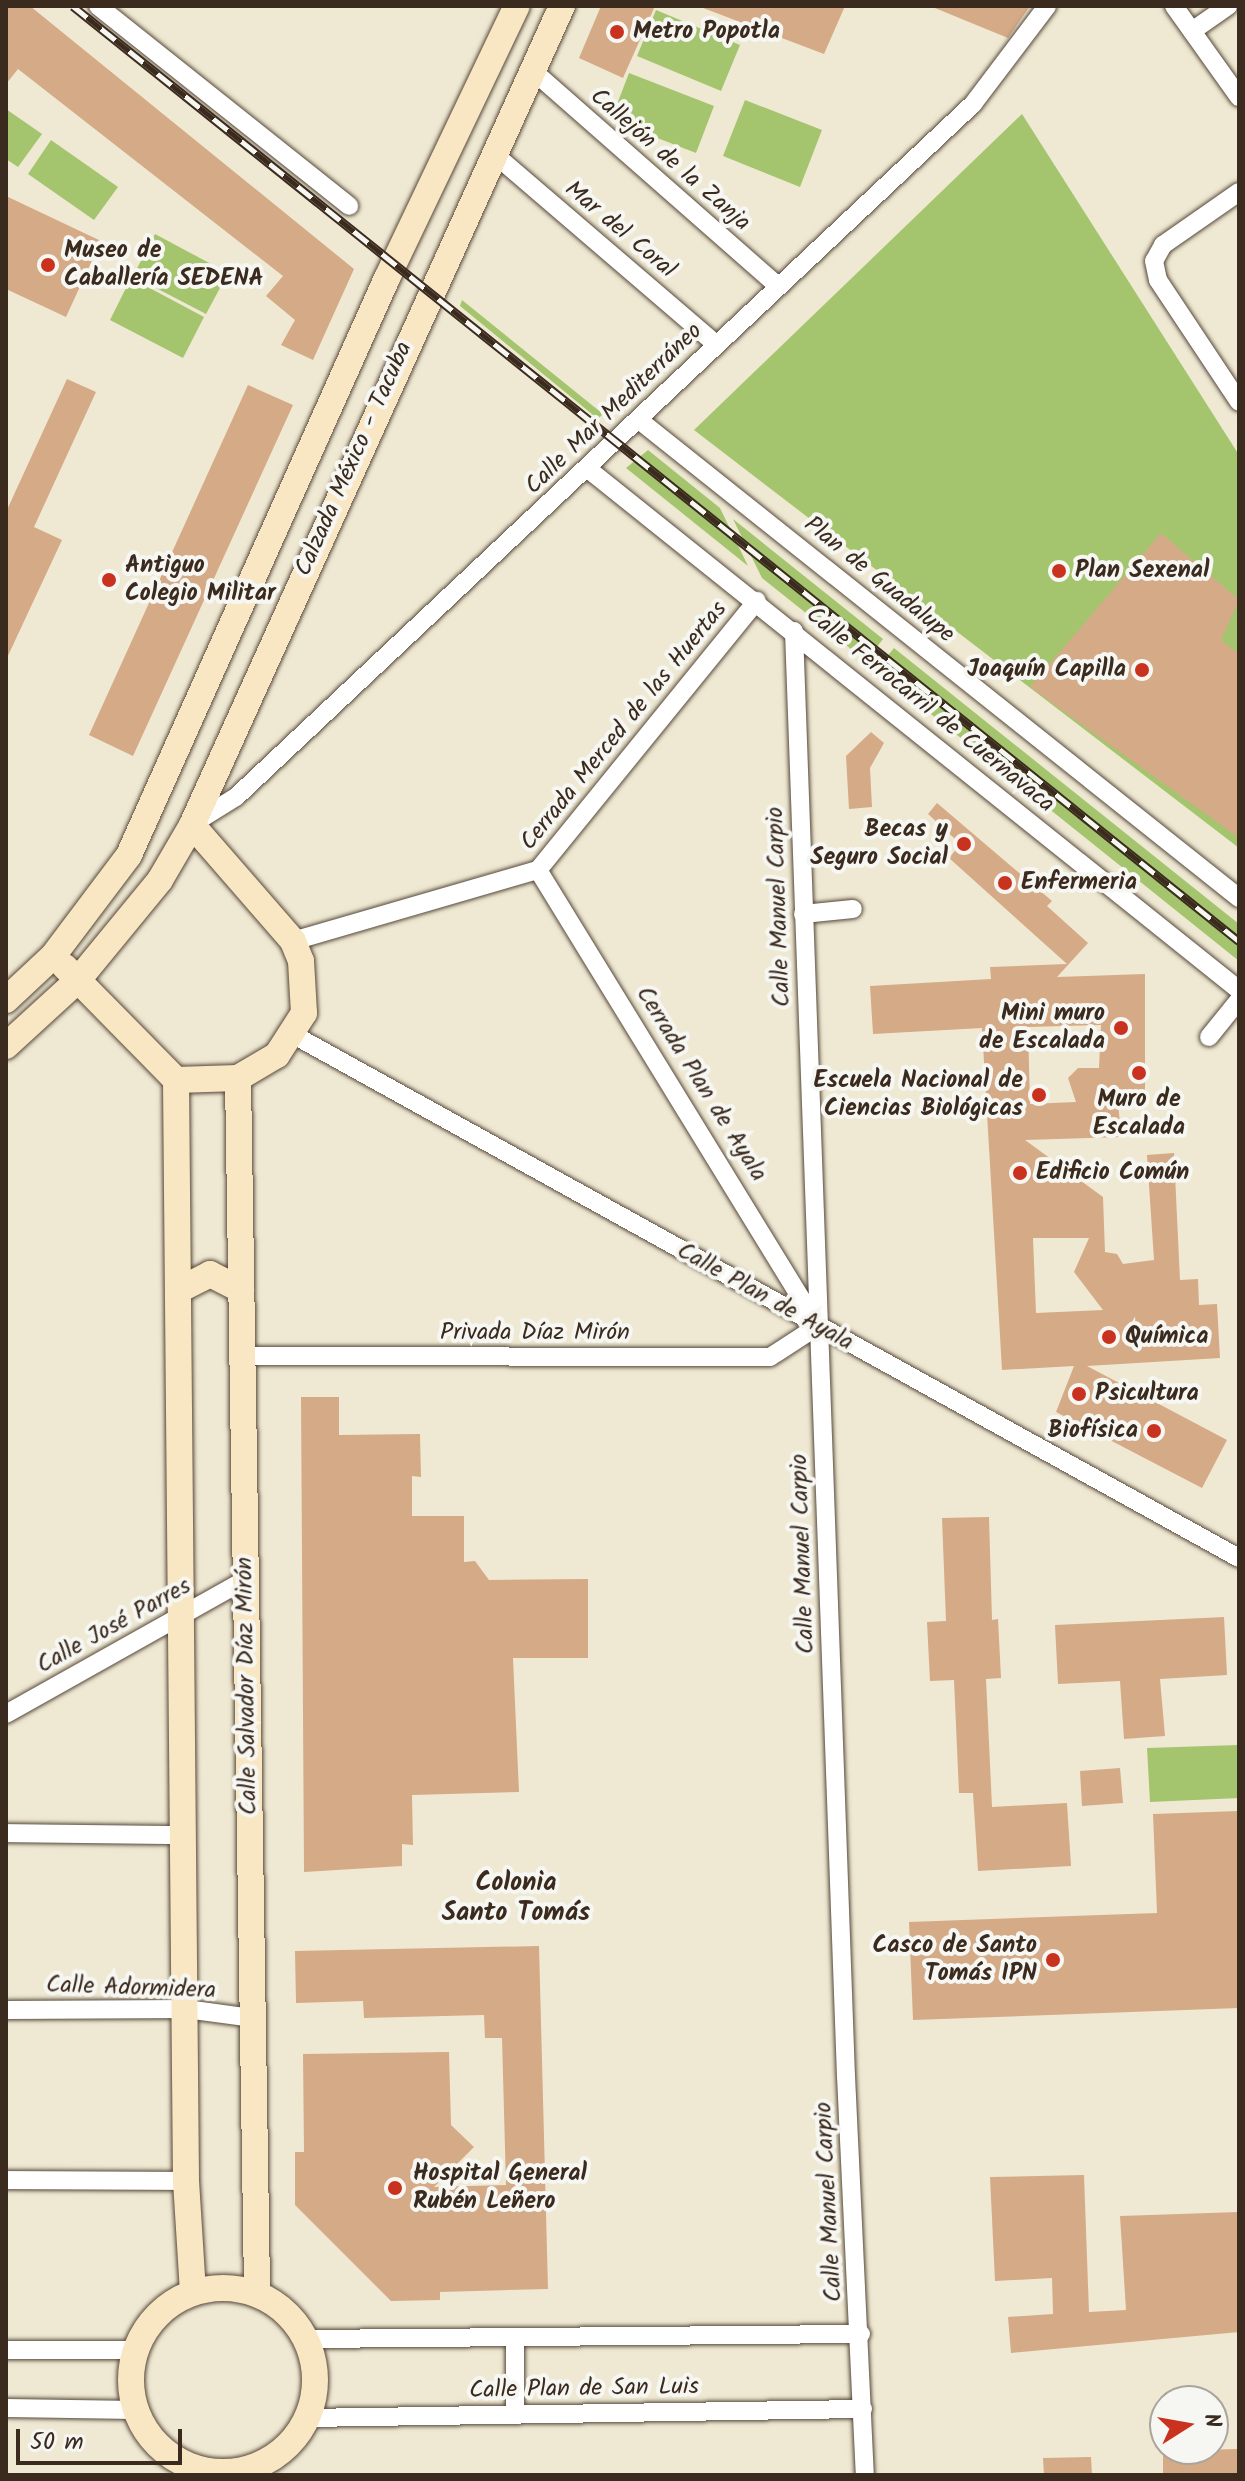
<!DOCTYPE html>
<html>
<head>
<meta charset="utf-8">
<style>
  body { margin:0 }
  #map { position:relative; width:1245px; height:2481px; overflow:hidden; background:#efe9d3; font-family:Kalam,sans-serif }
  div>[style] { position:absolute }
  [style*='--x'] { left:calc(var(--x)*1px); top:calc(var(--y)*1px); width:calc(var(--w)*1px); rotate:calc(var(--a)*1deg) }
  .green>* { inset:0; background:#a4c56e }
  .building>* { inset:0; background:#d5aa86 }
  .roads { filter:drop-shadow(0 0 2px #564739) drop-shadow(0 0 2px #564739) }
  .street>* { height:18px; margin:-9px; padding:0 9px; transform-origin:9px; border-radius:9px; background:#fff }
  .secondary>* { height:26px; margin:-13px; padding:0 13px; transform-origin:13px; border-radius:13px; background:#f9e7c3 }
  .secondary>.ring { margin:-13px; padding:0; box-sizing:content-box; background:none; border:26px solid #f9e7c3; border-radius:50% }
  .rail>* { height:9px; margin-top:-4.5px; transform-origin:0; background:repeating-linear-gradient(90deg,#f6f6f2 0 18px,#3b2a1e 0 36px); box-sizing:border-box; border-block:2px solid #3b2a1e }
  .dots>* { width:22px; height:22px; translate:-50% -50%; box-sizing:border-box; border:4px solid #f6f6f2; border-radius:50% }
  span { translate:-50% -50%; white-space:nowrap; text-align:center; line-height:1.15; -webkit-text-stroke:8px #f6f6f2; paint-order:stroke }
  .poi-label { font-size:24px; color:#3b2a1e; font-weight:700 }
  .left { translate:0 -50%; text-align:left }
  .right { translate:-100% -50%; text-align:right }
  .street-label { font-size:24px; color:#3b2a1e }
  .neighbourhood-label { font-size:26px; color:#3b2a1e; font-weight:700 }
  .frame { position:absolute; inset:0; border:8px solid #3b2a1e; pointer-events:none }
  .north { position:absolute; left:1149px; top:2385px; width:80px; height:80px; box-sizing:border-box; background:#f6f6f2; border:2px solid #aba49d; border-radius:50%; rotate:79deg; font-size:22px; font-weight:700; line-height:32px; text-align:center; color:#3b2a1e }
  .north::after { content:''; display:block; margin:auto; width:28px; height:36px; background:#c8321e; clip-path:polygon(50% 0,100% 100%,50% 72%,0 100%) }
  .scale { position:absolute; left:16px; top:2429px; width:166px; height:36px; box-sizing:border-box; border:4px solid #3b2a1e; border-top:0; padding-left:10px; font-size:24px; line-height:28px; white-space:nowrap; color:#3b2a1e; -webkit-text-stroke:6px #f6f6f2; paint-order:stroke }
</style>
</head>
<body>
<div id="map">
  <div class="green">
    <i style="clip-path:polygon(656px 10px,740px 45px,721px 91px,637px 56px)"></i>
    <i style="clip-path:polygon(629px 73px,714px 106px,696px 153px,611px 120px)"></i>
    <i style="clip-path:polygon(745px 100px,822px 130px,800px 187px,723px 156px)"></i>
    <i style="clip-path:polygon(6px 109px,42px 134px,18px 167px,6px 159px)"></i>
    <i style="clip-path:polygon(1022px 114px,1239px 455px,1239px 848px,694px 430px)"></i>
    <i style="clip-path:polygon(51px 140px,118px 187px,94px 220px,28px 174px)"></i>
    <i style="clip-path:polygon(155px 234px,228px 273px,206px 314px,133px 276px)"></i>
    <i style="clip-path:polygon(131px 278px,204px 317px,183px 358px,110px 320px)"></i>
    <i style="clip-path:polygon(462px 300px,603px 414px,598px 419px,460px 306px)"></i>
    <i style="clip-path:polygon(648px 450px,720px 508px,748px 566px,626px 468px)"></i>
    <i style="clip-path:polygon(733px 519px,883px 639px,866px 661px,762px 578px)"></i>
    <i style="clip-path:polygon(894px 648px,1239px 924px,1239px 961px,876px 670px)"></i>
    <i style="clip-path:polygon(1238px 1745px,1239px 1798px,1150px 1802px,1147px 1748px)"></i>
  </div>
  <div class="building">
    <i style="clip-path:polygon(6px 6px,30px 6px,354px 269px,313px 360px,281px 345px,295px 320px,266px 296px,283px 276px,18px 69px,6px 84px)"></i>
    <i style="clip-path:polygon(601px 6px,655px 6px,623px 78px,579px 58px)"></i>
    <i style="clip-path:polygon(698px 6px,845px 6px,824px 54px)"></i>
    <i style="clip-path:polygon(930px 6px,1030px 6px,1008px 38px)"></i>
    <i style="clip-path:polygon(6px 196px,101px 241px,66px 317px,6px 289px)"></i>
    <i style="clip-path:polygon(67px 379px,96px 392px,34px 527px,62px 540px,6px 660px,6px 512px)"></i>
    <i style="clip-path:polygon(248px 385px,293px 405px,133px 756px,89px 735px)"></i>
    <i style="clip-path:polygon(1161px 533px,1239px 600px,1221px 640px,1239px 654px,1239px 838px,1030px 687px)"></i>
    <i style="clip-path:polygon(871px 732px,884px 743px,870px 768px,872px 807px,849px 809px,846px 756px)"></i>
    <i style="clip-path:polygon(evenodd,937px 803px,1052px 901px,1047px 906px,1088px 943px,1057px 977px,1145px 974px,1145px 1099px,1118px 1101px,1121px 1137px,1025px 1140px,1103px 1197px,1105px 1252px,1117px 1254px,1123px 1264px,1154px 1260px,1147px 1155px,1174px 1153px,1180px 1280px,1198px 1279px,1199px 1305px,1217px 1304px,1220px 1358px,1087px 1366px,1227px 1440px,1202px 1488px,1056px 1412px,1074px 1366px,1002px 1370px,982px 1028px,873px 1034px,870px 986px,991px 979px,990px 967px,1067px 964px,949px 858px,958px 847px,954px 838px,928px 814px,937px 803px,1101px 1025px,1099px 1068px,1078px 1068px,1068px 1078px,1076px 1102px,1030px 1104px,1028px 1027px,1101px 1025px,937px 803px,1033px 1238px,1089px 1238px,1074px 1272px,1103px 1310px,1036px 1313px,1033px 1238px)"></i>
    <i style="clip-path:polygon(301px 1397px,339px 1397px,339px 1435px,420px 1434px,421px 1477px,412px 1476px,412px 1516px,464px 1516px,464px 1562px,475px 1561px,489px 1580px,588px 1579px,588px 1658px,513px 1658px,519px 1792px,412px 1795px,413px 1845px,402px 1844px,402px 1866px,304px 1872px)"></i>
    <i style="clip-path:polygon(989px 1517px,992px 1620px,998px 1619px,1001px 1678px,986px 1679px,992px 1807px,1067px 1803px,1071px 1866px,978px 1871px,973px 1793px,959px 1793px,954px 1680px,930px 1681px,927px 1622px,946px 1621px,942px 1518px)"></i>
    <i style="clip-path:polygon(1224px 1617px,1227px 1675px,1160px 1679px,1165px 1736px,1124px 1739px,1120px 1681px,1058px 1684px,1055px 1625px)"></i>
    <i style="clip-path:polygon(1120px 1768px,1123px 1803px,1082px 1806px,1080px 1771px)"></i>
    <i style="clip-path:polygon(1239px 1811px,1239px 2008px,913px 2020px,909px 1922px,1157px 1913px,1153px 1814px)"></i>
    <i style="clip-path:polygon(539px 1946px,548px 2289px,440px 2292px,440px 2300px,391px 2301px,295px 2205px,295px 2152px,304px 2152px,303px 2054px,449px 2052px,451px 2125px,474px 2147px,434px 2187px,506px 2185px,502px 2038px,485px 2038px,484px 2015px,364px 2018px,363px 2001px,296px 2003px,295px 1951px)"></i>
    <i style="clip-path:polygon(1084px 2175px,1089px 2312px,1126px 2310px,1120px 2216px,1239px 2212px,1239px 2332px,1011px 2353px,1008px 2317px,1053px 2314px,1052px 2278px,995px 2281px,990px 2177px)"></i>
    <i style="clip-path:polygon(1237px 2449px,1237px 2475px,1163px 2475px,1163px 2451px)"></i>
    <i style="clip-path:polygon(1091px 2457px,1092px 2475px,1044px 2475px,1043px 2458px)"></i>
  </div>
  <div class="roads">
    <div class="street">
      <i style="--x:98;--y:6;--w:321;--a:38.5"></i>
      <i style="--x:1174;--y:6;--w:112;--a:54.5"></i>
      <i style="--x:1192;--y:31;--w:44;--a:-34.8"></i>
      <i style="--x:532;--y:70;--w:327;--a:41.3"></i>
      <i style="--x:493;--y:153;--w:294;--a:40.6"></i>
      <i style="--x:1239;--y:192;--w:93;--a:145.1"></i>
      <i style="--x:1163;--y:245;--w:18;--a:119"></i>
      <i style="--x:1154;--y:261;--w:19;--a:78"></i>
      <i style="--x:1158;--y:280;--w:146;--a:56.4"></i>
      <i style="--x:639;--y:420;--w:767;--a:38.54"></i>
      <i style="--x:588;--y:469;--w:834;--a:38.67"></i>
      <i style="--x:794;--y:631;--w:1446;--a:87.94"></i>
      <i style="--x:846;--y:2076;--w:399;--a:87.3"></i>
      <i style="--x:194;--y:823;--w:49;--a:-31.8"></i>
      <i style="--x:236;--y:797;--w:1012;--a:-43.24"></i>
      <i style="--x:973;--y:104;--w:123;--a:-52.9"></i>
      <i style="--x:803;--y:914;--w:50;--a:-5.7"></i>
      <i style="--x:293;--y:941;--w:255;--a:-16.2"></i>
      <i style="--x:538;--y:870;--w:347;--a:-50.9"></i>
      <i style="--x:292;--y:1034;--w:1082;--a:28.96"></i>
      <i style="--x:1209;--y:1037;--w:48;--a:-51"></i>
      <i style="--x:242;--y:1356;--w:528;--a:0.11"></i>
      <i style="--x:770;--y:1357;--w:57;--a:-32.9"></i>
      <i style="--x:818;--y:1326;--w:535;--a:-121.55"></i>
      <i style="--x:6;--y:1714;--w:274;--a:-29.3"></i>
      <i style="--x:6;--y:1833;--w:175;--a:0.7"></i>
      <i style="--x:6;--y:2010;--w:180;--a:-0.3"></i>
      <i style="--x:186;--y:2009;--w:68;--a:7.7"></i>
      <i style="--x:6;--y:2180;--w:180;--a:0.3"></i>
      <i style="--x:305;--y:2339;--w:556;--a:-0.52"></i>
      <i style="--x:6;--y:2350;--w:130;--a:0"></i>
      <i style="--x:6;--y:2408;--w:130;--a:0.9"></i>
      <i style="--x:515;--y:2414;--w:77;--a:-90"></i>
      <i style="--x:306;--y:2418;--w:557;--a:-0.93"></i>
    </div>
    <div class="secondary">
      <i style="--x:65;--y:967;--w:158;--a:45.5"></i>
      <i style="--x:176;--y:1080;--w:62;--a:-1.8"></i>
      <i style="--x:238;--y:1078;--w:45;--a:-30.5"></i>
      <i style="--x:277;--y:1055;--w:50;--a:-57.3"></i>
      <i style="--x:304;--y:1013;--w:52;--a:-93.3"></i>
      <i style="--x:301;--y:961;--w:22;--a:-112"></i>
      <i style="--x:293;--y:941;--w:154;--a:-131"></i>
      <i style="--x:6;--y:1000;--w:64;--a:-43.1"></i>
      <i style="--x:53;--y:956;--w:126;--a:-53"></i>
      <i style="--x:129;--y:855;--w:632;--a:-65.91"></i>
      <i style="--x:387;--y:278;--w:301;--a:-64.5"></i>
      <i style="--x:6;--y:1046;--w:98;--a:-42.5"></i>
      <i style="--x:78;--y:980;--w:129;--a:-50.6"></i>
      <i style="--x:160;--y:880;--w:64;--a:-59.8"></i>
      <i style="--x:192;--y:825;--w:899;--a:-65.69"></i>
      <i style="--x:238;--y:1078;--w:1216;--a:89.1"></i>
      <i style="--x:176;--y:1080;--w:1101;--a:89.48"></i>
      <i style="--x:186;--y:2181;--w:111;--a:86.4"></i>
      <i style="--x:179;--y:1290;--w:35;--a:-27"></i>
      <i style="--x:210;--y:1274;--w:35;--a:27"></i>
      <i class="ring" style="left:131px;top:2288px;width:158px;height:158px"></i>
    </div>
  </div>
  <div class="rail">
    <i style="--x:73;--y:6;--w:1495;--a:38.73"></i>
  </div>
  <div class="dots">
    <i style="left:617px;top:32px;background:#c8321e"></i>
    <i style="left:48px;top:265px;background:#c8321e"></i>
    <i style="left:1059px;top:571px;background:#c8321e"></i>
    <i style="left:109px;top:580px;background:#c8321e"></i>
    <i style="left:1142px;top:670px;background:#c8321e"></i>
    <i style="left:964px;top:844px;background:#c8321e"></i>
    <i style="left:1005px;top:883px;background:#c8321e"></i>
    <i style="left:1121px;top:1028px;background:#c8321e"></i>
    <i style="left:1139px;top:1073px;background:#c8321e"></i>
    <i style="left:1039px;top:1095px;background:#c8321e"></i>
    <i style="left:1020px;top:1173px;background:#c8321e"></i>
    <i style="left:1109px;top:1337px;background:#c8321e"></i>
    <i style="left:1079px;top:1394px;background:#c8321e"></i>
    <i style="left:1154px;top:1431px;background:#c8321e"></i>
    <i style="left:1053px;top:1960px;background:#c8321e"></i>
    <i style="left:395px;top:2188px;background:#c8321e"></i>
  </div>
  <div class="poi-label">
    <span class="left" style="left:633px;top:32px">Metro Popotla</span>
    <span class="left" style="left:64px;top:265px">Museo de<br>Caballería SEDENA</span>
    <span class="left" style="left:125px;top:580px">Antiguo<br>Colegio Militar</span>
    <span class="left" style="left:1075px;top:571px">Plan Sexenal</span>
    <span class="right" style="left:1126px;top:670px">Joaquín Capilla</span>
    <span class="right" style="left:948px;top:844px">Becas y<br>Seguro Social</span>
    <span class="left" style="left:1021px;top:883px">Enfermeria</span>
    <span class="right" style="left:1105px;top:1028px">Mini muro<br>de Escalada</span>
    <span class="right" style="left:1023px;top:1095px">Escuela Nacional de<br>Ciencias Biológicas</span>
    <span style="left:1139px;top:1114px">Muro de<br>Escalada</span>
    <span class="left" style="left:1036px;top:1173px">Edificio Común</span>
    <span class="left" style="left:1125px;top:1337px">Química</span>
    <span class="left" style="left:1095px;top:1394px">Psicultura</span>
    <span class="right" style="left:1138px;top:1431px">Biofísica</span>
    <span class="right" style="left:1037px;top:1960px">Casco de Santo<br>Tomás IPN</span>
    <span class="left" style="left:413px;top:2188px">Hospital General<br>Rubén Leñero</span>
  </div>
  <div class="street-label">
    <span style="left:670px;top:160px;rotate:41deg">Callejón de la Zanja</span>
    <span style="left:620px;top:230px;rotate:40deg">Mar del Coral</span>
    <span style="left:614px;top:409px;rotate:-44deg">Calle Mar Mediterráneo</span>
    <span style="left:354px;top:459px;rotate:-66deg">Calzada México - Tacuba</span>
    <span style="left:879px;top:580px;rotate:39deg">Plan de Guadalupe</span>
    <span style="left:930px;top:710px;rotate:39deg">Calle Ferrocarril de Cuernavaca</span>
    <span style="left:624px;top:726px;rotate:-51deg">Cerrada Merced de las Huertas</span>
    <span style="left:779px;top:907px;rotate:-92deg">Calle Manuel Carpio</span>
    <span style="left:701px;top:1084px;rotate:58deg">Cerrada Plan de Ayala</span>
    <span style="left:765px;top:1297px;rotate:29deg">Calle Plan de Ayala</span>
    <span style="left:535px;top:1333px">Privada Díaz Mirón</span>
    <span style="left:803px;top:1554px;rotate:-92deg">Calle Manuel Carpio</span>
    <span style="left:114px;top:1626px;rotate:-29deg">Calle José Parres</span>
    <span style="left:247px;top:1686px;rotate:-91deg">Calle Salvador Díaz Mirón</span>
    <span style="left:131px;top:1988px;rotate:2deg">Calle Adormidera</span>
    <span style="left:829px;top:2202px;rotate:-93deg">Calle Manuel Carpio</span>
    <span style="left:584px;top:2389px;rotate:-1deg">Calle Plan de San Luis</span>
  </div>
  <div class="neighbourhood-label">
    <span style="left:516px;top:1899px">Colonia<br>Santo Tomás</span>
  </div>
  <div class="frame"></div>
  <div class="north">N</div>
  <div class="scale">50 m</div>
</div>
</body>
</html>
